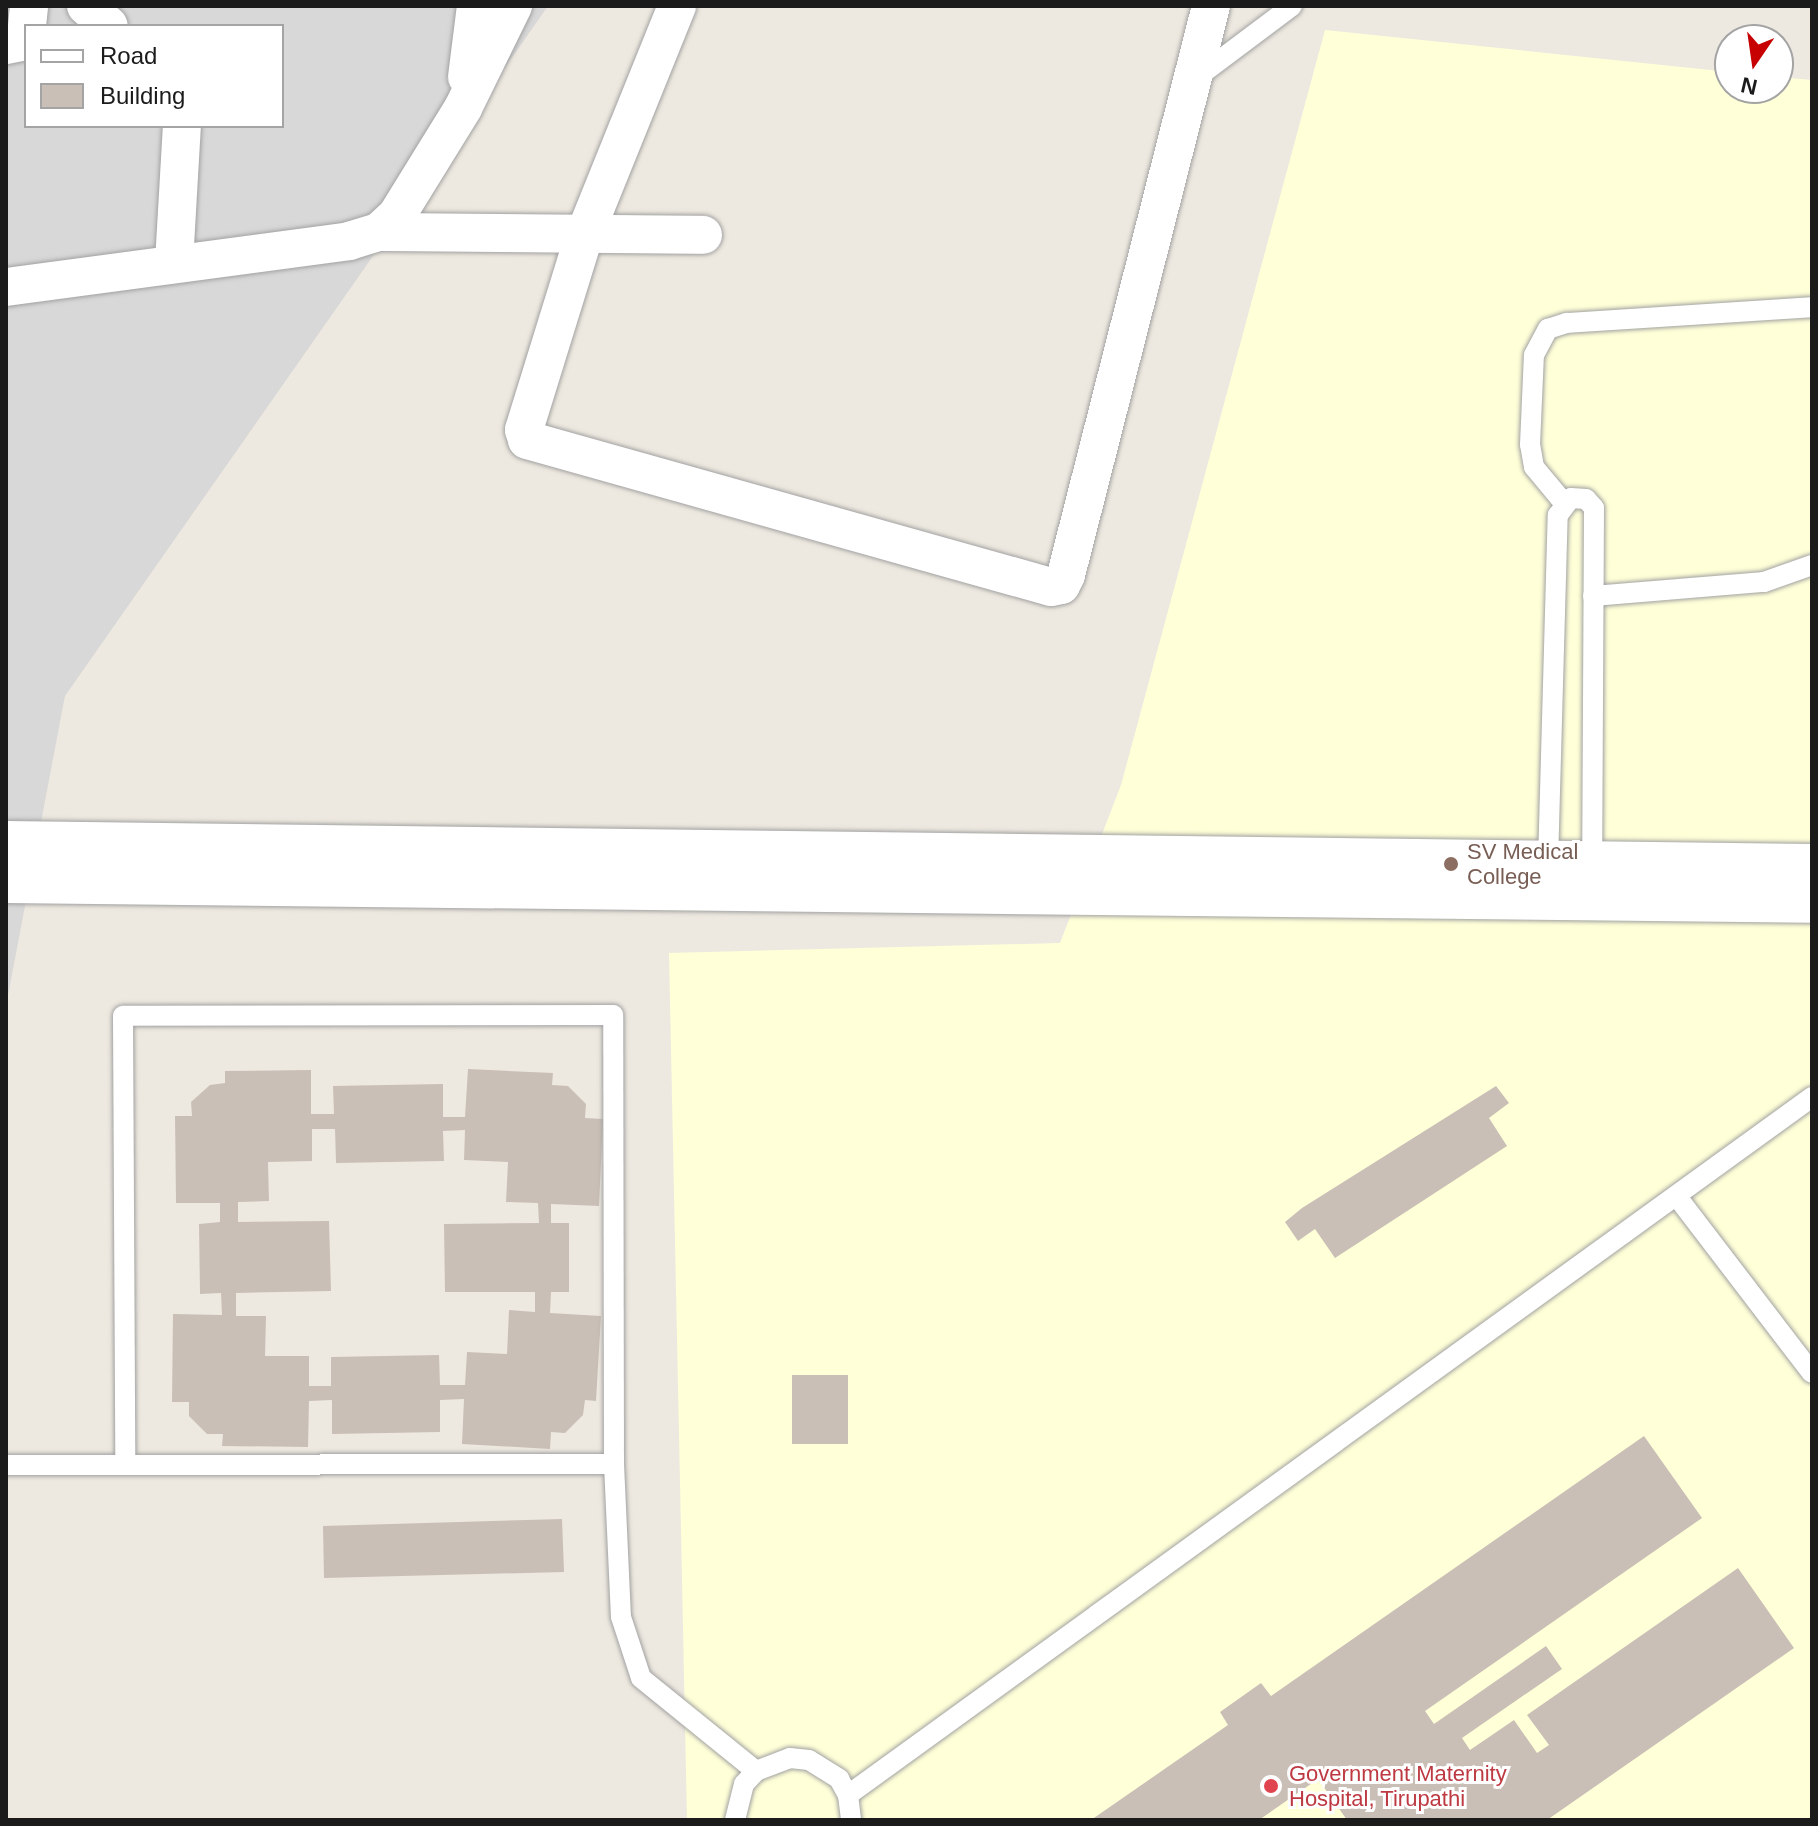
<!DOCTYPE html>
<html>
<head>
<meta charset="utf-8">
<style>
  body { margin:0 }
  #map { position:relative; width:1818px; height:1826px; overflow:hidden; background:#eee9e0; font-family:Helvetica,sans-serif }
  div>[style] { position:absolute }
  [style*='--x'] { left:calc(var(--x)*1px); top:calc(var(--y)*1px); width:calc(var(--w)*1px); rotate:calc(var(--a)*1deg) }
  .residential>* { inset:0; background:#d9d8d8 }
  .education>* { inset:0; background:#ffffd8 }
  .building>* { inset:0; background:#cabfb6 }
  .roads { filter:drop-shadow(0 0 2px #a2a2a2) drop-shadow(0 0 2px #a2a2a2) }
  .service>* { height:20px; margin:-10px; padding:0 10px; transform-origin:10px; border-radius:10px; background:#fff }
  .minor>* { height:38px; margin:-19px; padding:0 19px; transform-origin:19px; border-radius:19px; background:#fff }
  .tertiary>* { height:44px; margin:-22px; padding:0 22px; transform-origin:22px; border-radius:22px; background:#fff }
  .dots>* { width:22px; height:22px; translate:-50% -50%; box-sizing:border-box; border:4px solid #fff; border-radius:50% }
  span { translate:-50% -50%; white-space:nowrap; text-align:center; line-height:1.15; -webkit-text-stroke:6px #fff; paint-order:stroke }
  .education-label { font-size:22px; color:#785e54 }
  .left { translate:0 -50%; text-align:left }
  .health-label { font-size:22px; color:#be3a42 }
  .frame { position:absolute; inset:0; border:8px solid #1b1b1b; pointer-events:none }
  .legend { position:absolute; left:24px; top:24px; width:260px; height:104px; box-sizing:border-box; background:#fff; border:2px solid #a4a4a4; margin:0; padding:10px 14px; list-style:none; font-size:24px; color:#1b1b1b }
  .legend li { display:flex; align-items:center; gap:16px; height:40px }
  .legend b { width:40px; border:2px solid #a4a4a4 }
  .north { position:absolute; left:1714px; top:24px; width:80px; height:80px; box-sizing:border-box; background:#fff; border:2px solid #a4a4a4; border-radius:50%; rotate:193deg; font-size:22px; font-weight:700; line-height:32px; text-align:center; color:#1b1b1b }
  .north::after { content:''; display:block; margin:auto; width:28px; height:36px; background:#c70001; clip-path:polygon(50% 0,100% 100%,50% 72%,0 100%) }
</style>
</head>
<body>
<div id="map">
  <div class="residential">
    <i style="clip-path:polygon(evenodd,6px 6px,548px 6px,65px 696px,6px 1006px,6px 6px,26px 26px,282px 26px,282px 126px,26px 126px,26px 26px)"></i>
  </div>
  <div class="education">
    <i style="clip-path:polygon(1325px 30px,1730px 72px,1730px 88px,1778px 88px,1778px 77px,1812px 80px,1812px 1820px,687px 1820px,669px 953px,1060px 943px,1121px 785px)"></i>
  </div>
  <div class="building">
    <i style="clip-path:polygon(evenodd,468px 1069px,553px 1073px,552px 1085px,568px 1086px,586px 1104px,585px 1118px,603px 1119px,599px 1206px,551px 1204px,551px 1223px,569px 1223px,569px 1292px,551px 1292px,550px 1313px,601px 1316px,596px 1401px,585px 1400px,583px 1415px,565px 1433px,551px 1432px,550px 1449px,462px 1444px,464px 1399px,440px 1400px,440px 1432px,332px 1434px,332px 1400px,309px 1401px,308px 1447px,222px 1446px,223px 1434px,207px 1434px,189px 1416px,189px 1402px,172px 1402px,173px 1314px,222px 1315px,221px 1293px,200px 1294px,199px 1224px,220px 1222px,220px 1203px,176px 1203px,175px 1116px,192px 1116px,191px 1102px,210px 1085px,225px 1083px,225px 1071px,311px 1070px,311px 1114px,334px 1114px,333px 1086px,443px 1084px,443px 1117px,465px 1117px,468px 1069px,312px 1129px,335px 1129px,336px 1163px,444px 1161px,443px 1131px,465px 1130px,464px 1160px,508px 1162px,506px 1202px,538px 1203px,539px 1223px,444px 1224px,445px 1292px,535px 1292px,535px 1312px,509px 1310px,507px 1354px,467px 1352px,465px 1385px,440px 1385px,439px 1355px,331px 1357px,331px 1386px,309px 1386px,309px 1356px,265px 1356px,266px 1316px,236px 1316px,236px 1293px,331px 1291px,329px 1221px,238px 1222px,238px 1202px,269px 1201px,268px 1162px,312px 1161px,312px 1129px)"></i>
    <i style="clip-path:polygon(1496px 1086px,1509px 1103px,1489px 1118px,1507px 1146px,1335px 1258px,1315px 1229px,1298px 1241px,1285px 1222px,1302px 1208px)"></i>
    <i style="clip-path:polygon(792px 1375px,848px 1375px,848px 1444px,792px 1444px)"></i>
    <i style="clip-path:polygon(1644px 1436px,1702px 1518px,1425px 1711px,1434px 1724px,1546px 1646px,1562px 1669px,1462px 1738px,1470px 1750px,1514px 1720px,1537px 1753px,1549px 1745px,1527px 1715px,1738px 1568px,1794px 1648px,1547px 1820px,1347px 1820px,1318px 1779px,1259px 1820px,1091px 1820px,1228px 1725px,1220px 1712px,1261px 1683px,1271px 1696px)"></i>
    <i style="clip-path:polygon(562px 1519px,564px 1572px,324px 1578px,323px 1526px)"></i>
  </div>
  <div class="roads">
    <div class="service">
      <i style="--x:1196;--y:78;--w:120;--a:-36.9"></i>
      <i style="--x:1564;--y:503;--w:47;--a:-129.8"></i>
      <i style="--x:1534;--y:467;--w:22;--a:-100"></i>
      <i style="--x:1530;--y:445;--w:90;--a:-87.5"></i>
      <i style="--x:1534;--y:355;--w:30;--a:-62"></i>
      <i style="--x:1548;--y:329;--w:20;--a:-18"></i>
      <i style="--x:1567;--y:323;--w:246;--a:-3.7"></i>
      <i style="--x:1593;--y:596;--w:172;--a:-4.7"></i>
      <i style="--x:1764;--y:582;--w:51;--a:-19.5"></i>
      <i style="--x:1548;--y:863;--w:348;--a:-88.4"></i>
      <i style="--x:1558;--y:515;--w:21;--a:-53"></i>
      <i style="--x:1571;--y:498;--w:15;--a:4"></i>
      <i style="--x:1586;--y:499;--w:12;--a:48"></i>
      <i style="--x:1594;--y:508;--w:355;--a:90.3"></i>
      <i style="--x:1678;--y:1198;--w:220;--a:52.6"></i>
      <i style="--x:614;--y:1464;--w:153;--a:87.4"></i>
      <i style="--x:621;--y:1617;--w:64;--a:71.8"></i>
      <i style="--x:641;--y:1678;--w:148;--a:39"></i>
      <i style="--x:6;--y:1465;--w:608;--a:-0.09"></i>
      <i style="--x:614;--y:1464;--w:449;--a:-90.1"></i>
      <i style="--x:613;--y:1015;--w:490;--a:179.9"></i>
      <i style="--x:123;--y:1016;--w:448;--a:89.7"></i>
      <i style="--x:848;--y:1795;--w:1190;--a:-35.91"></i>
      <i style="--x:735;--y:1820;--w:37;--a:-76"></i>
      <i style="--x:744;--y:1784;--w:18;--a:-47"></i>
      <i style="--x:756;--y:1771;--w:36;--a:-21"></i>
      <i style="--x:790;--y:1758;--w:19;--a:6"></i>
      <i style="--x:809;--y:1760;--w:36;--a:32"></i>
      <i style="--x:839;--y:1779;--w:18;--a:61"></i>
      <i style="--x:848;--y:1795;--w:25;--a:83"></i>
    </div>
    <div class="minor">
      <i style="--x:86;--y:6;--w:30;--a:41"></i>
      <i style="--x:677;--y:6;--w:248;--a:112"></i>
      <i style="--x:584;--y:236;--w:203;--a:107.2"></i>
      <i style="--x:524;--y:430;--w:10;--a:73"></i>
      <i style="--x:527;--y:440;--w:544;--a:15.67"></i>
      <i style="--x:1051;--y:587;--w:10;--a:-11"></i>
      <i style="--x:1061;--y:585;--w:11;--a:-63"></i>
      <i style="--x:1066;--y:575;--w:587;--a:-75.7"></i>
      <i style="--x:27;--y:26;--w:20;--a:-84"></i>
      <i style="--x:6;--y:45;--w:20;--a:-11"></i>
      <i style="--x:467;--y:77;--w:72;--a:-82.8"></i>
      <i style="--x:379;--y:232;--w:324;--a:0.5"></i>
      <i style="--x:174;--y:263;--w:137;--a:-86.7"></i>
      <i style="--x:6;--y:287;--w:346;--a:-7.6"></i>
      <i style="--x:349;--y:241;--w:31;--a:-17"></i>
      <i style="--x:379;--y:232;--w:25;--a:-43"></i>
      <i style="--x:397;--y:215;--w:126;--a:-58.3"></i>
      <i style="--x:463;--y:108;--w:114;--a:-63.9"></i>
    </div>
    <div class="tertiary">
      <i style="--x:6;--y:843;--w:1806;--a:0.73"></i>
      <i style="--x:6;--y:881;--w:1806;--a:0.63"></i>
    </div>
  </div>
  <div class="dots">
    <i style="left:1451px;top:864px;background:#8d6e63"></i>
    <i style="left:1271px;top:1786px;background:#e0444e"></i>
  </div>
  <div class="education-label">
    <span class="left" style="left:1467px;top:864px">SV Medical<br>College</span>
  </div>
  <div class="health-label">
    <span class="left" style="left:1289px;top:1786px">Government Maternity<br>Hospital, Tirupathi</span>
  </div>
  <div class="frame"></div>
  <ul class="legend">
  <li><b style="height:10px;background:#fff"></b>Road</li>
  <li><b style="height:22px;background:#cabfb6"></b>Building</li>
  </ul>
  <div class="north">N</div>
</div>
</body>
</html>
